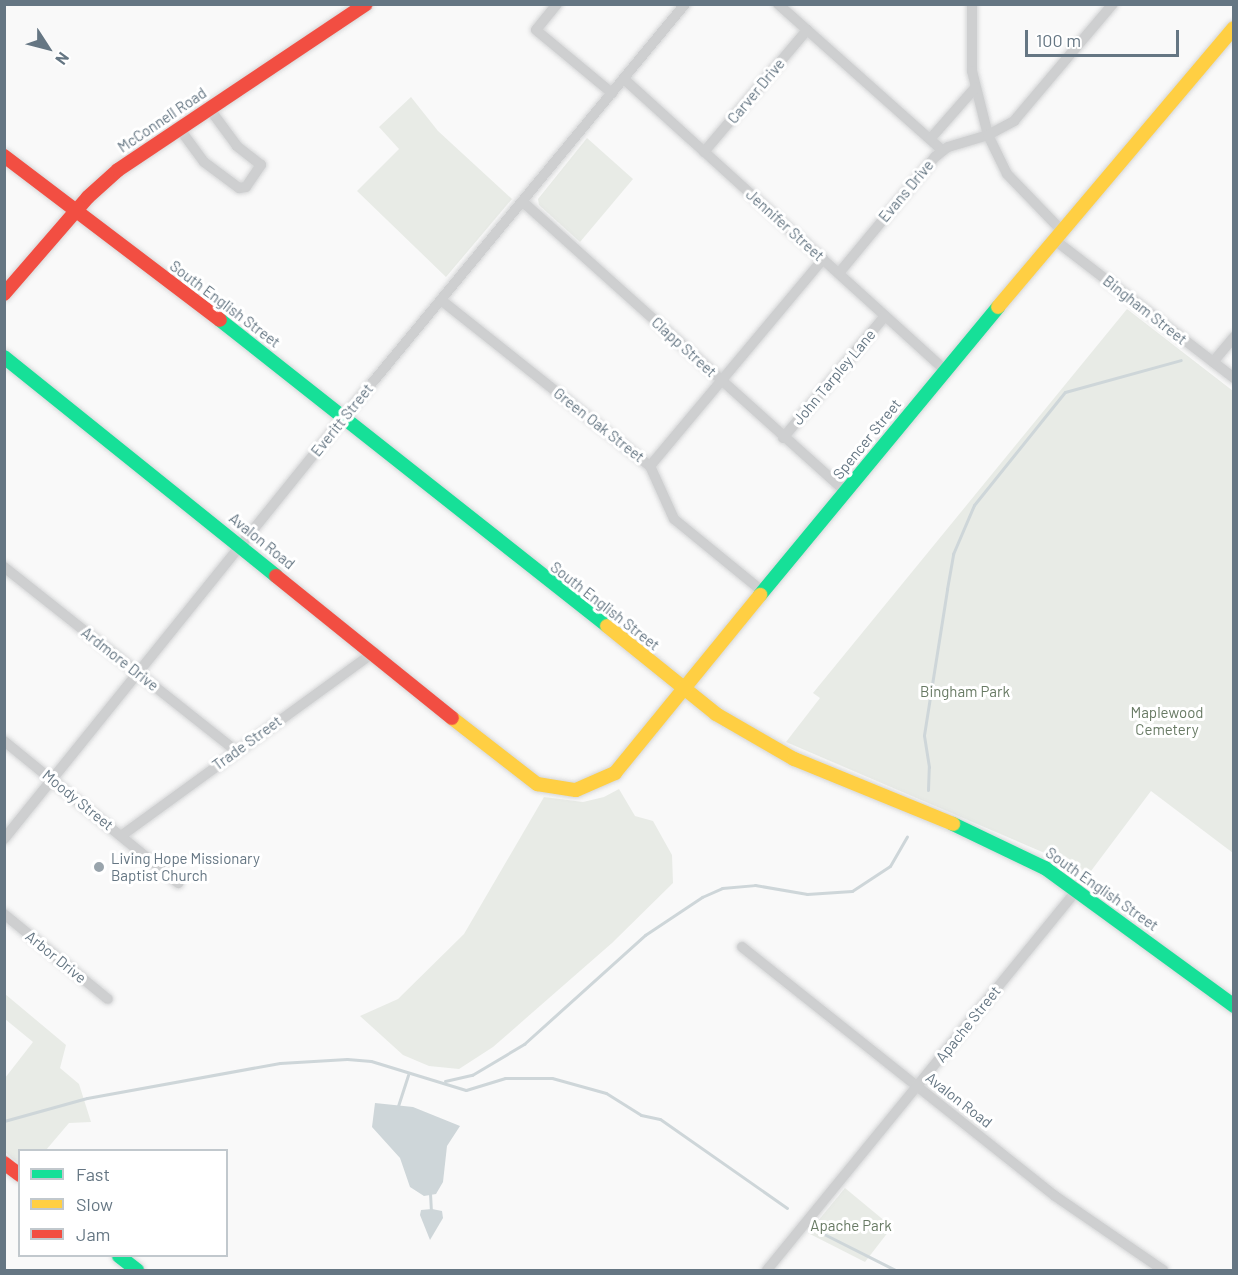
<!DOCTYPE html>
<html>
<head>
<meta charset="utf-8">
<style>
  body { margin:0 }
  #map { position:relative; width:1238px; height:1275px; overflow:hidden; background:#f9f9f9; font-family:Barlow,sans-serif }
  div>[style] { position:absolute }
  [style*='--x'] { left:calc(var(--x)*1px); top:calc(var(--y)*1px); width:calc(var(--w)*1px); rotate:calc(var(--a)*1deg) }
  .green>* { inset:0; background:#e8ebe6 }
  .water>* { inset:0; background:#ced6d9 }
  .stream>* { height:3px; margin:-1.5px; padding:0 1.5px; transform-origin:1.5px; border-radius:1.5px; background:#ced6d9 }
  .roads { filter:drop-shadow(0 0 2px #d5d6d7) drop-shadow(0 0 2px #d5d6d7) }
  .street>* { height:10px; margin:-5px; padding:0 5px; transform-origin:5px; border-radius:5px; background:#cecfd0 }
  .fast>* { height:14px; margin:-7px; padding:0 7px; transform-origin:7px; border-radius:7px; background:#16e098 }
  .slow>* { height:14px; margin:-7px; padding:0 7px; transform-origin:7px; border-radius:7px; background:#ffcf43 }
  .jam>* { height:14px; margin:-7px; padding:0 7px; transform-origin:7px; border-radius:7px; background:#f24e42 }
  .dots>* { width:16px; height:16px; translate:-50% -50%; box-sizing:border-box; border:3px solid #fff; border-radius:50% }
  span { translate:-50% -50%; white-space:nowrap; text-align:center; line-height:1.15; -webkit-text-stroke:6px #fff; paint-order:stroke }
  .street-label { font-size:15px; color:#657683 }
  .park-label { font-size:15px; color:#687a64 }
  .poi-label { font-size:15px; color:#657683 }
  .left { translate:0 -50%; text-align:left }
  .frame { position:absolute; inset:0; border:6px solid #657683; pointer-events:none }
  .legend { position:absolute; left:18px; top:1149px; width:210px; height:108px; box-sizing:border-box; background:#fff; border:2px solid #c1c8cd; margin:0; padding:8px 10px; list-style:none; font-size:18px; color:#657683 }
  .legend li { display:flex; align-items:center; gap:12px; height:30px }
  .legend b { width:30px; border:2px solid #c1c8cd }
  .north { position:absolute; left:18px; top:18px; width:60px; height:60px; -webkit-text-stroke:4px #fff; paint-order:stroke; rotate:126deg; font-size:16px; font-weight:700; line-height:24px; text-align:center; color:#657683 }
  .north::after { content:''; display:block; margin:auto; width:21px; height:27px; background:#657683; clip-path:polygon(50% 0,100% 100%,50% 72%,0 100%) }
  .scale { position:absolute; left:1025px; top:30px; width:154px; height:27px; box-sizing:border-box; border:3px solid #657683; border-top:0; padding-left:8px; font-size:18px; line-height:21px; white-space:nowrap; color:#657683; -webkit-text-stroke:4px #fff; paint-order:stroke }
</style>
</head>
<body>
<div id="map">
  <div class="green">
    <i style="clip-path:polygon(411px 97px,438px 131px,512px 199px,446px 277px,357px 191px,399px 149px,379px 127px)"></i>
    <i style="clip-path:polygon(587px 138px,633px 179px,580px 242px,539px 205px,538px 199px)"></i>
    <i style="clip-path:polygon(1127px 309px,1233px 391px,1233px 853px,1151px 791px,1085px 879px,1047px 854px,786px 742px,820px 698px,813px 693px)"></i>
    <i style="clip-path:polygon(619px 789px,635px 816px,653px 821px,672px 855px,673px 883px,612px 943px,493px 1047px,459px 1069px,429px 1066px,403px 1055px,360px 1016px,398px 999px,464px 934px,544px 797px,583px 802px,604px 797px)"></i>
    <i style="clip-path:polygon(5px 994px,66px 1045px,60px 1068px,79px 1084px,91px 1122px,69px 1123px,46px 1150px,20px 1150px,19px 1164px,5px 1152px,5px 1078px,33px 1042px,5px 1019px)"></i>
    <i style="clip-path:polygon(845px 1188px,892px 1227px,865px 1262px,808px 1233px)"></i>
  </div>
  <div class="water">
    <i style="clip-path:polygon(375px 1103px,413px 1107px,460px 1126px,447px 1146px,443px 1182px,436px 1194px,424px 1196px,410px 1187px,400px 1158px,372px 1127px)"></i>
    <i style="clip-path:polygon(432px 1209px,442px 1211px,443px 1218px,430px 1240px,420px 1215px,421px 1210px)"></i>
  </div>
  <div class="stream">
    <i style="--x:928;--y:790;--w:23;--a:-88"></i>
    <i style="--x:929;--y:767;--w:32;--a:-99"></i>
    <i style="--x:924;--y:735;--w:148;--a:-81"></i>
    <i style="--x:947;--y:589;--w:36;--a:-80"></i>
    <i style="--x:953;--y:554;--w:53;--a:-66.8"></i>
    <i style="--x:974;--y:505;--w:145;--a:-51.2"></i>
    <i style="--x:1065;--y:392;--w:120;--a:-15.4"></i>
    <i style="--x:445;--y:1081;--w:28;--a:-13"></i>
    <i style="--x:472;--y:1075;--w:61;--a:-30.8"></i>
    <i style="--x:524;--y:1044;--w:163;--a:-42"></i>
    <i style="--x:645;--y:935;--w:69;--a:-33.7"></i>
    <i style="--x:702;--y:897;--w:22;--a:-24"></i>
    <i style="--x:722;--y:888;--w:33;--a:-5"></i>
    <i style="--x:755;--y:885;--w:53;--a:9.8"></i>
    <i style="--x:807;--y:894;--w:45;--a:-3.8"></i>
    <i style="--x:852;--y:891;--w:45;--a:-33.3"></i>
    <i style="--x:890;--y:866;--w:34;--a:-60"></i>
    <i style="--x:397;--y:1109;--w:36;--a:-72"></i>
    <i style="--x:4;--y:1121;--w:86;--a:-15.5"></i>
    <i style="--x:87;--y:1098;--w:196;--a:-10.3"></i>
    <i style="--x:280;--y:1063;--w:67;--a:-3.4"></i>
    <i style="--x:347;--y:1059;--w:24;--a:5"></i>
    <i style="--x:371;--y:1061;--w:99;--a:17"></i>
    <i style="--x:466;--y:1090;--w:41;--a:-17.1"></i>
    <i style="--x:505;--y:1078;--w:47;--a:0"></i>
    <i style="--x:552;--y:1078;--w:56;--a:15.5"></i>
    <i style="--x:606;--y:1093;--w:41;--a:32.2"></i>
    <i style="--x:641;--y:1115;--w:19;--a:12"></i>
    <i style="--x:660;--y:1119;--w:155;--a:35"></i>
    <i style="--x:430;--y:1193;--w:17;--a:87"></i>
    <i style="--x:812;--y:1228;--w:93;--a:26.8"></i>
  </div>
  <div class="roads">
    <div class="street">
      <i style="--x:557;--y:4;--w:33;--a:129"></i>
      <i style="--x:536;--y:30;--w:99;--a:39.7"></i>
      <i style="--x:778;--y:4;--w:220;--a:41.7"></i>
      <i style="--x:972;--y:4;--w:67;--a:90"></i>
      <i style="--x:972;--y:71;--w:66;--a:76"></i>
      <i style="--x:988;--y:135;--w:43;--a:64"></i>
      <i style="--x:1007;--y:174;--w:81;--a:46"></i>
      <i style="--x:624;--y:79;--w:435;--a:42.2"></i>
      <i style="--x:179;--y:128;--w:42;--a:53.7"></i>
      <i style="--x:204;--y:162;--w:44;--a:36.6"></i>
      <i style="--x:239;--y:188;--w:7;--a:-8"></i>
      <i style="--x:246;--y:187;--w:27;--a:-56"></i>
      <i style="--x:261;--y:165;--w:31;--a:-142"></i>
      <i style="--x:237;--y:146;--w:47;--a:-126.4"></i>
      <i style="--x:931;--y:138;--w:67;--a:-48.7"></i>
      <i style="--x:704;--y:152;--w:160;--a:-49.8"></i>
      <i style="--x:523;--y:202;--w:433;--a:41.9"></i>
      <i style="--x:1056;--y:241;--w:225;--a:37.6"></i>
      <i style="--x:839;--y:273;--w:151;--a:-50.4"></i>
      <i style="--x:935;--y:157;--w:16;--a:-38"></i>
      <i style="--x:948;--y:147;--w:42;--a:-16.7"></i>
      <i style="--x:988;--y:135;--w:30;--a:-28"></i>
      <i style="--x:1014;--y:121;--w:153;--a:-49.8"></i>
      <i style="--x:441;--y:300;--w:267;--a:38.5"></i>
      <i style="--x:650;--y:466;--w:58;--a:65.6"></i>
      <i style="--x:674;--y:519;--w:114;--a:39.3"></i>
      <i style="--x:1213;--y:362;--w:33;--a:-50"></i>
      <i style="--x:783;--y:438;--w:159;--a:-50.1"></i>
      <i style="--x:650;--y:466;--w:270;--a:-50.1"></i>
      <i style="--x:4;--y:567;--w:296;--a:38.4"></i>
      <i style="--x:4;--y:741;--w:225;--a:39.2"></i>
      <i style="--x:121;--y:836;--w:313;--a:-36"></i>
      <i style="--x:4;--y:839;--w:542;--a:-51.14"></i>
      <i style="--x:344;--y:417;--w:536;--a:-50.45"></i>
      <i style="--x:4;--y:914;--w:134;--a:39.3"></i>
      <i style="--x:742;--y:947;--w:400;--a:38.5"></i>
      <i style="--x:1055;--y:1196;--w:131;--a:34.4"></i>
      <i style="--x:767;--y:1270;--w:492;--a:-50.8"></i>
    </div>
    <div class="fast">
      <i style="--x:220;--y:320;--w:493;--a:38.3"></i>
      <i style="--x:4;--y:357;--w:349;--a:38.8"></i>
      <i style="--x:760;--y:595;--w:374;--a:-50.4"></i>
      <i style="--x:953;--y:824;--w:102;--a:25.6"></i>
      <i style="--x:1045;--y:868;--w:234;--a:36.1"></i>
      <i style="--x:119;--y:1256;--w:23;--a:38"></i>
    </div>
    <div class="slow">
      <i style="--x:998;--y:307;--w:365;--a:-49.8"></i>
      <i style="--x:607;--y:626;--w:140;--a:38.9"></i>
      <i style="--x:716;--y:714;--w:90;--a:30"></i>
      <i style="--x:794;--y:759;--w:172;--a:22.2"></i>
      <i style="--x:452;--y:718;--w:108;--a:37.8"></i>
      <i style="--x:537;--y:784;--w:39;--a:9"></i>
      <i style="--x:576;--y:790;--w:43;--a:-23.6"></i>
      <i style="--x:615;--y:773;--w:230;--a:-50.8"></i>
    </div>
    <div class="jam">
      <i style="--x:4;--y:156;--w:271;--a:37.2"></i>
      <i style="--x:4;--y:294;--w:128;--a:-49.1"></i>
      <i style="--x:88;--y:197;--w:40;--a:-42"></i>
      <i style="--x:118;--y:170;--w:298;--a:-33.8"></i>
      <i style="--x:276;--y:576;--w:226;--a:38.9"></i>
      <i style="--x:4;--y:1163;--w:20;--a:37"></i>
    </div>
  </div>
  <div class="dots">
    <i style="left:99px;top:867px;background:#99a4ac"></i>
  </div>
  <div class="street-label">
    <span style="left:756px;top:91px;rotate:-50deg">Carver Drive</span>
    <span style="left:162px;top:120px;rotate:-34deg">McConnell Road</span>
    <span style="left:906px;top:191px;rotate:-50deg">Evans Drive</span>
    <span style="left:785px;top:225px;rotate:42deg">Jennifer Street</span>
    <span style="left:225px;top:304px;rotate:37deg">South English Street</span>
    <span style="left:1145px;top:310px;rotate:38deg">Bingham Street</span>
    <span style="left:684px;top:347px;rotate:42deg">Clapp Street</span>
    <span style="left:834px;top:377px;rotate:-50deg">John Tarpley Lane</span>
    <span style="left:342px;top:420px;rotate:-51deg">Everitt Street</span>
    <span style="left:599px;top:425px;rotate:38deg">Green Oak Street</span>
    <span style="left:867px;top:439px;rotate:-51deg">Spencer Street</span>
    <span style="left:262px;top:541px;rotate:39deg">Avalon Road</span>
    <span style="left:605px;top:606px;rotate:38deg">South English Street</span>
    <span style="left:120px;top:659px;rotate:38deg">Ardmore Drive</span>
    <span style="left:247px;top:743px;rotate:-36deg">Trade Street</span>
    <span style="left:78px;top:800px;rotate:39deg">Moody Street</span>
    <span style="left:1102px;top:889px;rotate:35deg">South English Street</span>
    <span style="left:56px;top:957px;rotate:39deg">Arbor Drive</span>
    <span style="left:968px;top:1024px;rotate:-51deg">Apache Street</span>
    <span style="left:959px;top:1100px;rotate:38deg">Avalon Road</span>
  </div>
  <div class="park-label">
    <span style="left:965px;top:692px">Bingham Park</span>
    <span style="left:1167px;top:721px">Maplewood<br>Cemetery</span>
    <span style="left:851px;top:1226px">Apache Park</span>
  </div>
  <div class="poi-label">
    <span class="left" style="left:111px;top:867px">Living Hope Missionary<br>Baptist Church</span>
  </div>
  <div class="frame"></div>
  <ul class="legend">
  <li><b style="height:8px;background:#16e098"></b>Fast</li>
  <li><b style="height:8px;background:#ffcf43"></b>Slow</li>
  <li><b style="height:8px;background:#f24e42"></b>Jam</li>
  </ul>
  <div class="north">N</div>
  <div class="scale">100 m</div>
</div>
</body>
</html>
